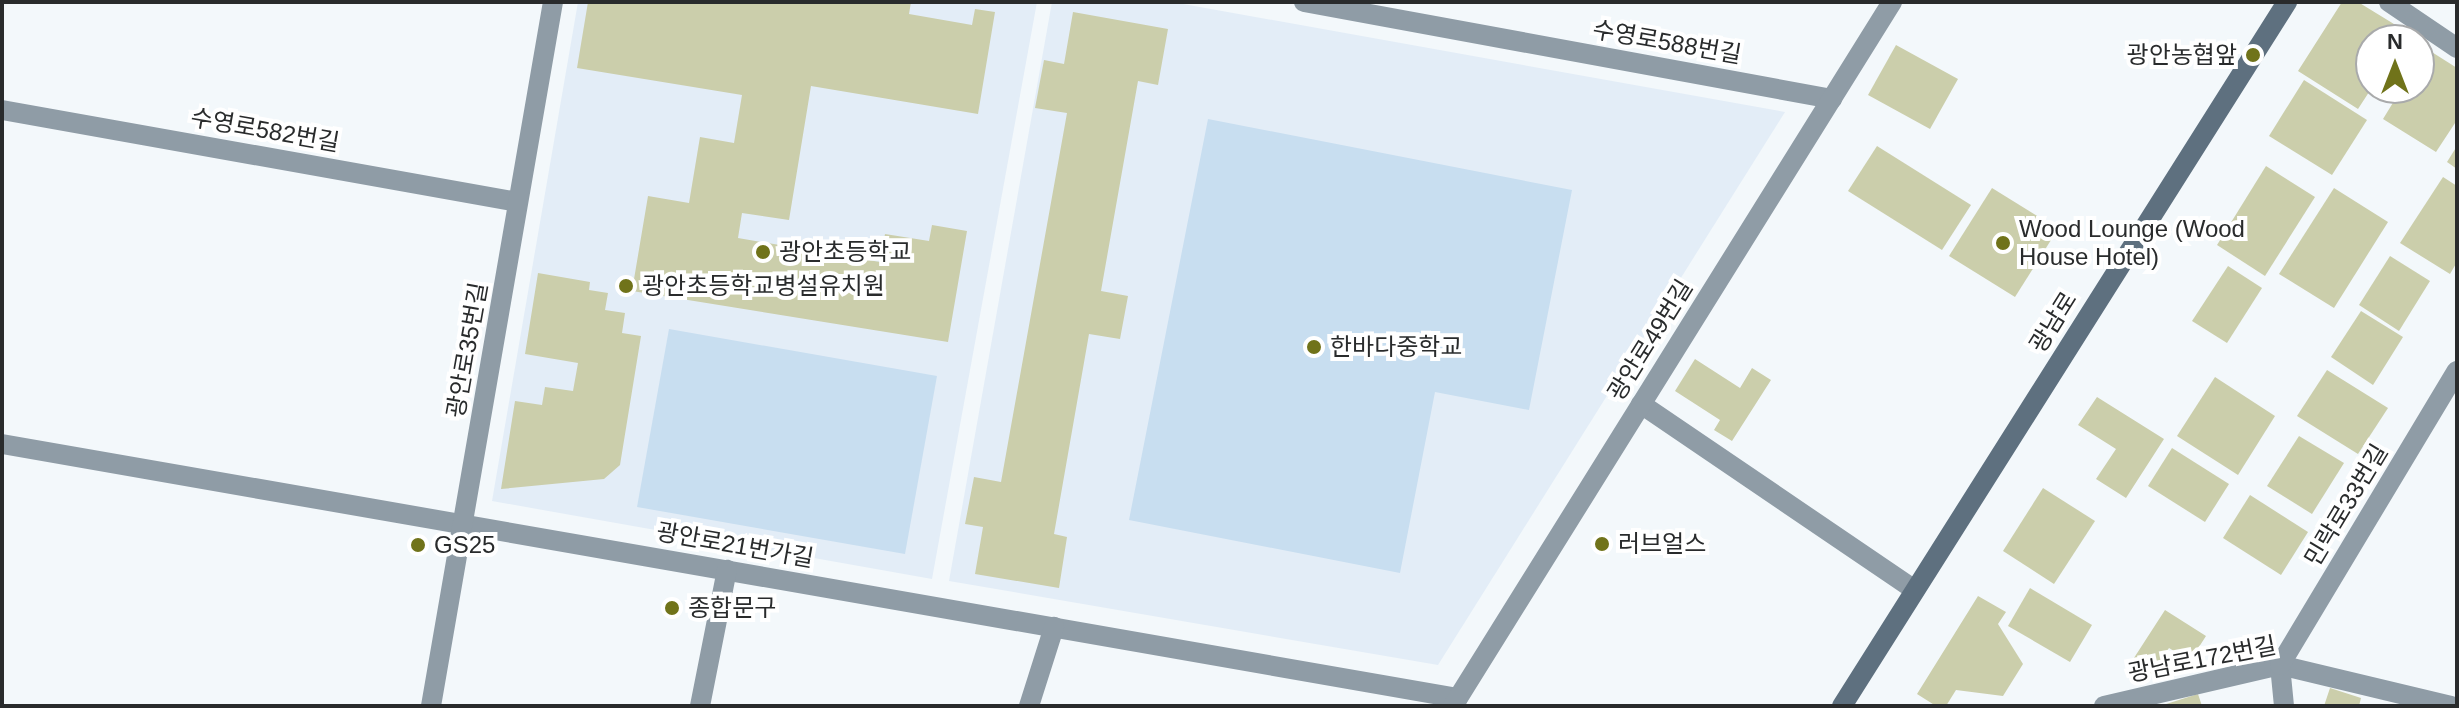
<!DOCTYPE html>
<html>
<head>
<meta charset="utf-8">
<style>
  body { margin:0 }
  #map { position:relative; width:2459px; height:708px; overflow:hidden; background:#f3f8fb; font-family:Arial,"Noto Sans KR",sans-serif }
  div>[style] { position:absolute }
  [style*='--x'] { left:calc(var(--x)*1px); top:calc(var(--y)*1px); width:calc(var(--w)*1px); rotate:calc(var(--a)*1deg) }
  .built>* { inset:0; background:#e3edf7 }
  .green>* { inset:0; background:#c8def0 }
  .building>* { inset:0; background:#cbceab }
  .street>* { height:20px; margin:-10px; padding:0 10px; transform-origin:10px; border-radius:10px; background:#8f9ca6 }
  .secondary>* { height:20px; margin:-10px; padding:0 10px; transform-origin:10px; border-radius:10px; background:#5e707f }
  .dots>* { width:22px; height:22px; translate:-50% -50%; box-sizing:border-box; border:4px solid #fff; border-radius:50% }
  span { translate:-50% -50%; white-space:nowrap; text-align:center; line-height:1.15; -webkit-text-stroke:8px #fff; paint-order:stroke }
  .street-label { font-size:24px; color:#292b2c }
  .poi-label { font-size:24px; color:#292b2c }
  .right { translate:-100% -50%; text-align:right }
  .left { translate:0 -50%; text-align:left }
  .frame { position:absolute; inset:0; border:4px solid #292b2c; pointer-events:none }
  .north { position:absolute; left:2355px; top:24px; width:80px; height:80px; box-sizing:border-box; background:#fff; border:2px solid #a9aaab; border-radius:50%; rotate:0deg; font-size:22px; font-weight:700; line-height:32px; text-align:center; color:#292b2c }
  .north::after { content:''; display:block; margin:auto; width:28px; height:36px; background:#70731a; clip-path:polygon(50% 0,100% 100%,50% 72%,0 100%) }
</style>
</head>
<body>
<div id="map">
  <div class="built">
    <i style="clip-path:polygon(578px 2px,1037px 2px,932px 579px,492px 501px)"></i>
    <i style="clip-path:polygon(1052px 2px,1172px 2px,1785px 112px,1438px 665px,949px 581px)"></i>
  </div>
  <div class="green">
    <i style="clip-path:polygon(1208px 119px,1572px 190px,1529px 410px,1435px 392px,1400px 573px,1129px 520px)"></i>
    <i style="clip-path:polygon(669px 329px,937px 376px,905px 554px,637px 507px)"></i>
  </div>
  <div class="building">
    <i style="clip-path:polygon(588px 2px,911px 2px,909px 14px,972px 25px,975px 9px,995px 12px,978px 114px,811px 86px,789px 220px,742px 213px,738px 238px,880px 262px,885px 234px,929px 241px,932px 225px,967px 231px,948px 342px,632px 291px,648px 196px,689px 203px,700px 137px,734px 143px,742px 95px,577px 68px)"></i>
    <i style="clip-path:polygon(2342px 2px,2358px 2px,2407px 32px,2402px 40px,2371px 40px,2371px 89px,2358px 109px,2298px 71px)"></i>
    <i style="clip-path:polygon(1073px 12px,1168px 29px,1158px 85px,1138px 81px,1101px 291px,1128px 296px,1120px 339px,1089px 334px,1054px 534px,1067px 537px,1059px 588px,975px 574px,983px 527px,965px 524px,974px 477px,1001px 482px,1067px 113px,1035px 108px,1044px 60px,1064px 64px)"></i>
    <i style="clip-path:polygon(1896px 45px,1958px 79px,1930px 129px,1868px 95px)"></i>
    <i style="clip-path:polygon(2427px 49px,2457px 68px,2457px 120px,2436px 152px,2383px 119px,2402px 88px,2419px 88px,2419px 62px)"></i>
    <i style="clip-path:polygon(2304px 80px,2367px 120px,2332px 175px,2269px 136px)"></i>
    <i style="clip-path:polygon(1877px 146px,1971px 205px,1942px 250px,1848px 191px)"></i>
    <i style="clip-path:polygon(2457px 146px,2457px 169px,2447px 162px)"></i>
    <i style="clip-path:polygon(2266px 166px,2315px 197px,2265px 276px,2217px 245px)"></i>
    <i style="clip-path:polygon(2443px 177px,2457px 186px,2457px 262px,2450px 274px,2400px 243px)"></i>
    <i style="clip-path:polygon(1992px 188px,2058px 229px,2015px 297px,1949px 256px)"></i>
    <i style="clip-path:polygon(2334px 188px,2388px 222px,2334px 308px,2279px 274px)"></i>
    <i style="clip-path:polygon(2390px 256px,2430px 281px,2399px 331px,2359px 305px)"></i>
    <i style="clip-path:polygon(2228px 266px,2262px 288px,2227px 343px,2192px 321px)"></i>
    <i style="clip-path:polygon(538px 273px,590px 282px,589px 290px,608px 293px,605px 310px,625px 313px,622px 333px,641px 336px,620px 465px,604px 479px,501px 489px,515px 401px,542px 405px,545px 387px,573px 391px,578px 363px,525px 354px)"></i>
    <i style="clip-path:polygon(2361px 311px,2403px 337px,2373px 385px,2331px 357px)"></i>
    <i style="clip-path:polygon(1695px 359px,1740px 388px,1752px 368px,1771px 380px,1732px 441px,1714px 430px,1720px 420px,1675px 391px)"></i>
    <i style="clip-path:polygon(2327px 370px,2388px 408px,2358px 454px,2297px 416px)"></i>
    <i style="clip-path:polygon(2215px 377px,2275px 416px,2238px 475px,2177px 436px)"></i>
    <i style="clip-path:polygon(2097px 397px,2164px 439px,2126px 498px,2096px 479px,2116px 449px,2078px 425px)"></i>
    <i style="clip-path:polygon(2299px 436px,2344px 463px,2312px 514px,2267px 486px)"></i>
    <i style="clip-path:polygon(2172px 448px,2229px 484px,2205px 522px,2148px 486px)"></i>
    <i style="clip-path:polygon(2043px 488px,2095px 521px,2054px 584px,2003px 551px)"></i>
    <i style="clip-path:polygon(2250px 495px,2308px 532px,2281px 575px,2223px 538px)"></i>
    <i style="clip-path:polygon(2030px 588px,2092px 625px,2070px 662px,2008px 626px)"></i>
    <i style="clip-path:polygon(1978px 596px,2006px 612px,1998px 624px,2023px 664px,2003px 696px,1956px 690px,1946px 706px,1936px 706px,1917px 694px)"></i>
    <i style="clip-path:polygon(2165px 610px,2206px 636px,2190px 661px,2169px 648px,2152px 674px,2132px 661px)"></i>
    <i style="clip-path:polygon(2330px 688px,2361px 698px,2359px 706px,2324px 706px)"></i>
    <i style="clip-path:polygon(2198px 694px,2202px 706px,2163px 706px,2163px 705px)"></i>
  </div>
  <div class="street">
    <i style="--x:1304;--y:2;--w:537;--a:10.41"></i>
    <i style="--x:2389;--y:2;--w:82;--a:34.1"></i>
    <i style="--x:2;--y:110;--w:524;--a:10.11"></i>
    <i style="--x:1641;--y:404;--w:331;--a:34.2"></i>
    <i style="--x:2;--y:444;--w:1478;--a:9.9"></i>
    <i style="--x:431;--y:706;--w:714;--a:-80.17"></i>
    <i style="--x:700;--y:706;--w:139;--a:-78.8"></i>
    <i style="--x:1029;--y:706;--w:83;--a:-72.4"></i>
    <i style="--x:1453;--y:706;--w:830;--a:-58.05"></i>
    <i style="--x:2104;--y:706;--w:181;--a:-13.1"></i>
    <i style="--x:2280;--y:665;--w:176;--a:13.5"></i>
    <i style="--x:2284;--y:706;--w:41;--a:-95.6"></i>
    <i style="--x:2280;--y:665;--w:343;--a:-59"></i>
  </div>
  <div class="secondary">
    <i style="--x:1842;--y:706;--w:833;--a:-57.7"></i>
  </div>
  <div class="dots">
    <i style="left:2253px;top:55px;background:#70731a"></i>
    <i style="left:2003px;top:243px;background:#70731a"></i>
    <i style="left:763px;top:252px;background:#70731a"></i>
    <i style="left:626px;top:286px;background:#70731a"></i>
    <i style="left:1314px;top:347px;background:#70731a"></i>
    <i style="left:1602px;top:544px;background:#70731a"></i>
    <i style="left:418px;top:545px;background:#70731a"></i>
    <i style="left:672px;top:608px;background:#70731a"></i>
  </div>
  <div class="street-label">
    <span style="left:1667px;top:42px;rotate:10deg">수영로588번길</span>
    <span style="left:265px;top:130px;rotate:10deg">수영로582번길</span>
    <span style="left:2053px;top:322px;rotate:-58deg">광남로</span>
    <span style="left:1650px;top:340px;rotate:-58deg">광안로49번길</span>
    <span style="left:467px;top:350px;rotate:-80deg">광안로35번길</span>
    <span style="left:2346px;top:505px;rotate:-59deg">민락로33번길</span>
    <span style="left:735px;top:545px;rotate:10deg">광안로21번가길</span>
    <span style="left:2202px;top:659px;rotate:-11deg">광남로172번길</span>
  </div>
  <div class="poi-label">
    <span class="right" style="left:2237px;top:55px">광안농협앞</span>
    <span class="left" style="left:2019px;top:243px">Wood Lounge (Wood<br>House Hotel)</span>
    <span class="left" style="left:779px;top:252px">광안초등학교</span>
    <span class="left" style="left:642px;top:286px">광안초등학교병설유치원</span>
    <span class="left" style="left:1330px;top:347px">한바다중학교</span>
    <span class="left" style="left:1618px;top:544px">러브얼스</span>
    <span class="left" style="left:434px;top:545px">GS25</span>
    <span class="left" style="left:688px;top:608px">종합문구</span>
  </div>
  <div class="frame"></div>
  <div class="north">N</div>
</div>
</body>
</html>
